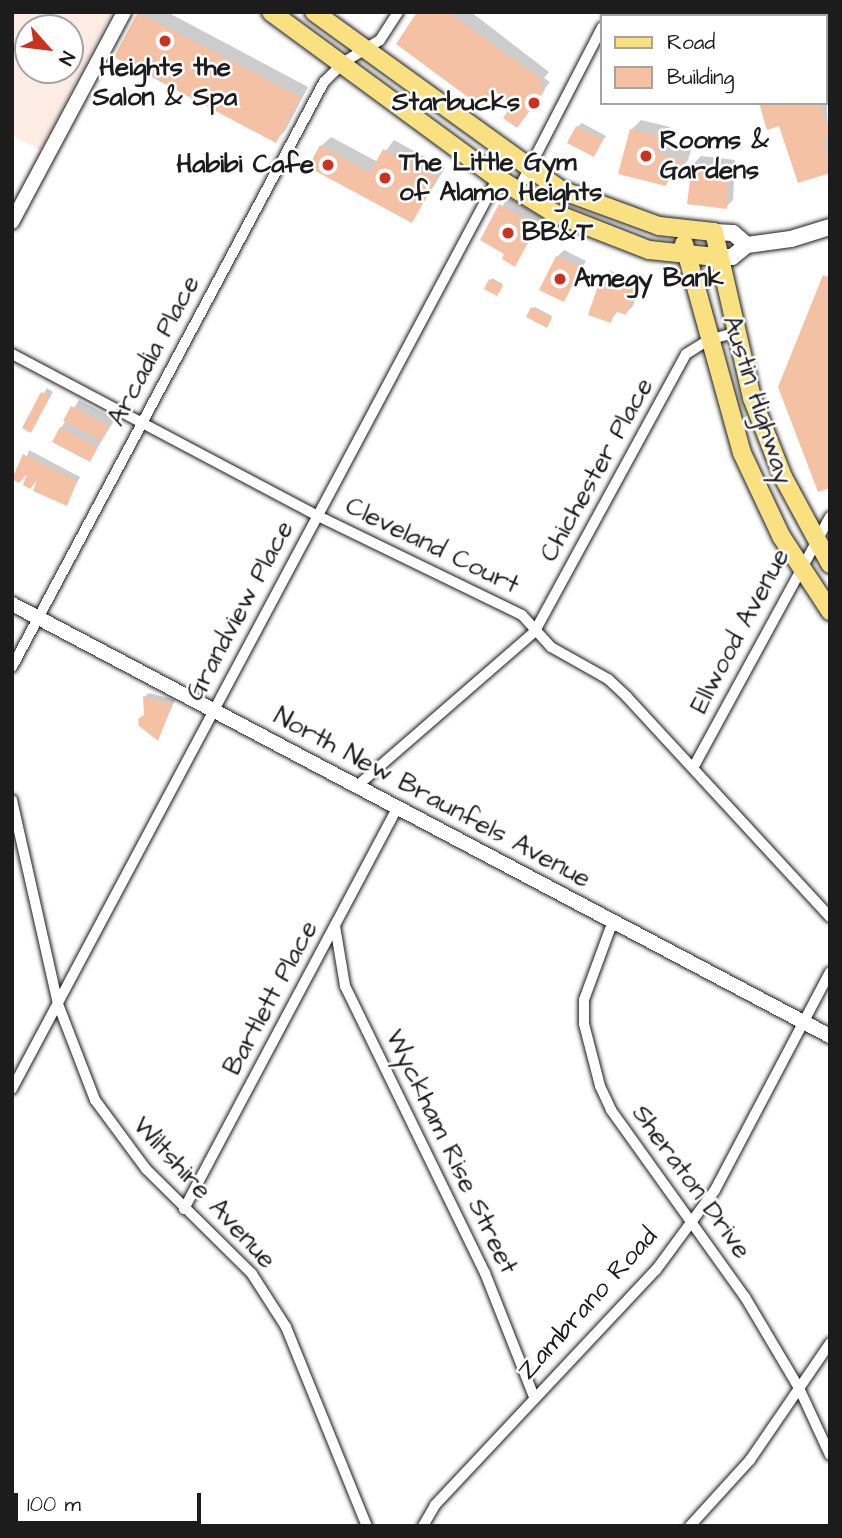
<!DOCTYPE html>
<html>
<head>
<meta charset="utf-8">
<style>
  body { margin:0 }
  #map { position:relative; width:842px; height:1538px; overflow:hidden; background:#fff; font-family:"Architects Daughter",sans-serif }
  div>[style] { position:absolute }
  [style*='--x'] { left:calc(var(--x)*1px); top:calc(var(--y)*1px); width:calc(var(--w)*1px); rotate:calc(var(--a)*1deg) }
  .built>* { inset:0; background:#fcece4 }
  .shadow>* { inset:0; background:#0003 }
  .building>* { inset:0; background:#f4c1a5 }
  .roads { filter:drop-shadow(0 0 2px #1c1c1c) drop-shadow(0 0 2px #1c1c1c) }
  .minor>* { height:10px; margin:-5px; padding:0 5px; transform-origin:5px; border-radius:5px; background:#fff }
  .tertiary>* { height:14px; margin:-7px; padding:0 7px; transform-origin:7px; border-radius:7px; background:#fff }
  .secondary>* { height:16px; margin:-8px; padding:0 8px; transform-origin:8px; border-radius:8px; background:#fff }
  .primary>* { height:18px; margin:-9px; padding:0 9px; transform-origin:9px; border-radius:9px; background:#f9e181 }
  .dots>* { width:19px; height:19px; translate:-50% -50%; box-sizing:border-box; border:4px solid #fff; border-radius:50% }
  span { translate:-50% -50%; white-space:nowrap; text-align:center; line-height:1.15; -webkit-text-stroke:5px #fff; paint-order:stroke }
  .poi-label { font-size:26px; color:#1c1c1c; font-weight:700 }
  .right { translate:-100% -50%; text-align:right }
  .left { translate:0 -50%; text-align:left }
  .street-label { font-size:26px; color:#1c1c1c }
  .frame { position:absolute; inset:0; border:14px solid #1c1c1c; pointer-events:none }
  .legend { position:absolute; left:600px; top:14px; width:228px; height:91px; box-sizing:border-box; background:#fff; border:2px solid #a4a4a4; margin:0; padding:9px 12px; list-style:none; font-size:21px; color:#1c1c1c }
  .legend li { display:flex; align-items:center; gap:14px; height:35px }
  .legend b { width:35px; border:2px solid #a4a4a4 }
  .north { position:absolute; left:14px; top:14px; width:70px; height:70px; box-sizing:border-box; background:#fff; border:2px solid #a4a4a4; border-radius:50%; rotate:118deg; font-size:19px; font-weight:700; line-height:28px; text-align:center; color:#1c1c1c }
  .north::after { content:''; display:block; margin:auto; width:24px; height:32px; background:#c8321e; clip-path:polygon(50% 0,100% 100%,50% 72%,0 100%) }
  .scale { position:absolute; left:14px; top:1493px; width:187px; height:32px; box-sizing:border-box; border:4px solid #1c1c1c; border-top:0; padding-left:9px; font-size:21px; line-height:24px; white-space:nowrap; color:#1c1c1c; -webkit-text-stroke:5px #fff; paint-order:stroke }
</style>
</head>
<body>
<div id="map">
  <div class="built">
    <i style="clip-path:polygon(evenodd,12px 12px,112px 12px,40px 150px,12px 135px,12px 12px,28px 28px,70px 28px,70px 70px,28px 70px,28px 28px)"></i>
  </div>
  <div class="shadow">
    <i style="clip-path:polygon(140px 12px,167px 12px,308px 87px,285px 131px,275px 141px,117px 57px)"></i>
    <i style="clip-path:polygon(419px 12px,471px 12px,549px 72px,544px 78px,550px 82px,517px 126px,515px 104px,498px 91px,484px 106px)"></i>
    <i style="clip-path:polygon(826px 86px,830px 171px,799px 181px,780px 124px,760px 103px,826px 103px)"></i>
    <i style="clip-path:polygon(641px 120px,670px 127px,666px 143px,691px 150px,688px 160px,666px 184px,632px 129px)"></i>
    <i style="clip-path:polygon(582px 123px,606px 136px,593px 155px,577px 127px)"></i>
    <i style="clip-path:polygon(331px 137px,378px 162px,394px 140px,445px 168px,412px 221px,321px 146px)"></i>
    <i style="clip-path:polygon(701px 156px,735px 160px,733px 200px,726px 207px,694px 163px)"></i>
    <i style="clip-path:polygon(508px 197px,543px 218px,515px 265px,506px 253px,482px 239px)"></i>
    <i style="clip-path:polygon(564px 250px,586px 261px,564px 300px,557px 257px)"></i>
    <i style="clip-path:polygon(610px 271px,641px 281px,633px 306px,626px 313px,619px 310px,610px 321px,602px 278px)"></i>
    <i style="clip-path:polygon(492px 278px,503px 284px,499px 293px,486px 288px)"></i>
    <i style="clip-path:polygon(535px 307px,552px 316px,548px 324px,533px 308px)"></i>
    <i style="clip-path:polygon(47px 388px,53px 392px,31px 431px,24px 427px)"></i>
    <i style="clip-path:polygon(79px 400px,115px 419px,90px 460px,61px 428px)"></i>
    <i style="clip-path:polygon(29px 450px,80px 477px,66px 504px,34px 468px,19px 481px)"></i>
    <i style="clip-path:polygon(149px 693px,175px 700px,158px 738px,146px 716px,144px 697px)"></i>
  </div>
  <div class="building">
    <i style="clip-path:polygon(138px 12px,300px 97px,276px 143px,114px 57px)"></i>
    <i style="clip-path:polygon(417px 12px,448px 12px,543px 80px,539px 86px,545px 90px,517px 128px,503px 118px,513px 104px,496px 92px,484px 109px,396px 44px)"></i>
    <i style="clip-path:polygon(759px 103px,819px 103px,830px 135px,823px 140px,830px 173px,798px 183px,779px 126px,767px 130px)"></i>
    <i style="clip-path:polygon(576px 126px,603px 140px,594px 157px,567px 143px)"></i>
    <i style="clip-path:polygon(630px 129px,661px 137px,657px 153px,682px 159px,679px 171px,671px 169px,666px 186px,618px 174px)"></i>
    <i style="clip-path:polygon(320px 145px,370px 173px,383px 149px,437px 178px,412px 223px,308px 167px)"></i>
    <i style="clip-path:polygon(692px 163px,728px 167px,727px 209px,687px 204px)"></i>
    <i style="clip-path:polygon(499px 204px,537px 225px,515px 267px,502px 259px,504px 254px,480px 240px)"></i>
    <i style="clip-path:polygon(556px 256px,581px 268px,564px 302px,539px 290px)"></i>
    <i style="clip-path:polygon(830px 271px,830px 488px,818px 492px,778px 387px,823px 275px,827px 277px)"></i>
    <i style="clip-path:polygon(601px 277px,635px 288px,626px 315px,615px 311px,611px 323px,588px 315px)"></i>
    <i style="clip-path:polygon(489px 279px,503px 286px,497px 296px,484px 289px)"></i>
    <i style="clip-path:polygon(531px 307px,552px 318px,547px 328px,526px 317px)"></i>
    <i style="clip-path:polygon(41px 392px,50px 396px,31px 433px,22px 428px)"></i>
    <i style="clip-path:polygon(71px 406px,109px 426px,101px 441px,63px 421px)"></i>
    <i style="clip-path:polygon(60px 427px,98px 447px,90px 462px,52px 442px)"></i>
    <i style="clip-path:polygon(23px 454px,77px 481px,67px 506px,33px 491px,37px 480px,30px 489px,23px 485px,27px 474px,19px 483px,12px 479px)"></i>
    <i style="clip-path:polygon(143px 696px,172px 705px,158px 741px,139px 726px,138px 719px,144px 715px)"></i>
  </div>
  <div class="roads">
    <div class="minor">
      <i style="--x:820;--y:12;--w:4;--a:76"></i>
      <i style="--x:608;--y:16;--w:4;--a:-63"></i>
      <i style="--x:826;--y:36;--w:15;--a:74"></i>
      <i style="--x:518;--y:190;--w:183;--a:-62.7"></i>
      <i style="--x:12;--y:354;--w:344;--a:27.9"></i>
      <i style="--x:316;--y:515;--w:229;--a:25.9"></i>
      <i style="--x:522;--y:615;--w:43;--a:47.8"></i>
      <i style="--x:551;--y:647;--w:65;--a:29.3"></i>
      <i style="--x:608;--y:679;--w:26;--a:43"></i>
      <i style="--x:627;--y:697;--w:299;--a:47.3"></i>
      <i style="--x:12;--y:667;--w:663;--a:-61.93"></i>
      <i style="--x:324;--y:82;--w:28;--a:-45"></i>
      <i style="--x:344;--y:62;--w:42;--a:-31.4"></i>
      <i style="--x:380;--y:40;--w:33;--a:-57"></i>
      <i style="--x:693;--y:768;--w:286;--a:-61.4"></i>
      <i style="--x:357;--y:786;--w:236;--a:-41"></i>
      <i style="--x:535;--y:631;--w:315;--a:-61.4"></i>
      <i style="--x:686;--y:354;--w:26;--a:-32"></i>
      <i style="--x:708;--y:340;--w:27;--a:-15"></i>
      <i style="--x:12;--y:800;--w:209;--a:77.3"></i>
      <i style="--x:58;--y:1004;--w:103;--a:68.9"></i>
      <i style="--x:95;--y:1100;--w:86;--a:53.5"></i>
      <i style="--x:146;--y:1169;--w:149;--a:44.7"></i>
      <i style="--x:252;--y:1274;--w:63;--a:57.3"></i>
      <i style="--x:286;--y:1327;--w:215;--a:67.9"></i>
      <i style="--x:613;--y:921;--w:84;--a:110.2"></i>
      <i style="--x:584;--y:1000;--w:24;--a:90"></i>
      <i style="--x:584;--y:1024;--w:64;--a:75.5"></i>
      <i style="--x:600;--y:1086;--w:26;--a:65"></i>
      <i style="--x:611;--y:1110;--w:230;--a:54.4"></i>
      <i style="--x:745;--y:1297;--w:106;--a:59.3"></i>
      <i style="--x:799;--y:1388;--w:74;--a:65.2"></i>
      <i style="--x:335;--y:926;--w:61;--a:80.5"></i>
      <i style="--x:345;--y:986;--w:319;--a:64"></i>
      <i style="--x:485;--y:1273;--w:133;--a:68.4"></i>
      <i style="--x:12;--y:1089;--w:1058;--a:-61.93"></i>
      <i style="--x:184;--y:1209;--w:455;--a:-62"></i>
      <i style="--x:423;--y:1526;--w:24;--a:-60"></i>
      <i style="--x:435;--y:1505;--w:323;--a:-46.8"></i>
      <i style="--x:656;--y:1270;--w:99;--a:-53.6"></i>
      <i style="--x:715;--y:1190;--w:246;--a:-62.2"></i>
      <i style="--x:690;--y:1526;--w:89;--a:-47.7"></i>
      <i style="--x:750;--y:1460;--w:142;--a:-55.6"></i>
    </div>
    <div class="tertiary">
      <i style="--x:12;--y:222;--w:238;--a:-61.9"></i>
      <i style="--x:12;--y:604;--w:925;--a:27.84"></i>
    </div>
    <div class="secondary">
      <i style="--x:714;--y:232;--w:19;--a:3"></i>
      <i style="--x:733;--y:233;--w:18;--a:41"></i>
      <i style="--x:716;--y:257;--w:16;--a:0"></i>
      <i style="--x:732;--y:257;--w:19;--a:-39"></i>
      <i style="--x:747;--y:245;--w:44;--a:-7.8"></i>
      <i style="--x:791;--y:239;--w:41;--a:-17.1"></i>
    </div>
    <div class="primary">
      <i style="--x:271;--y:12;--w:279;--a:36.3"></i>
      <i style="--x:496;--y:177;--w:68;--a:31.8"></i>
      <i style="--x:554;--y:213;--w:102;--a:21.3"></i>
      <i style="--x:649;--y:250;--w:67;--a:6"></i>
      <i style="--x:314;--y:12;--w:304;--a:35.8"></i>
      <i style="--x:561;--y:190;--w:104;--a:20.2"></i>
      <i style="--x:659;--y:226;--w:55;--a:6.2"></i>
      <i style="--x:714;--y:232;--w:170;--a:77.1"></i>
      <i style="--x:752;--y:398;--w:85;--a:68.6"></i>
      <i style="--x:783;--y:477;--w:99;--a:61.6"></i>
      <i style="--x:684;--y:244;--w:217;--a:74.5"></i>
      <i style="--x:742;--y:453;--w:92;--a:64.8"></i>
      <i style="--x:781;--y:536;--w:90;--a:56.8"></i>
    </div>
  </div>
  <div class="dots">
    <i style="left:165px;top:41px;background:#c8321e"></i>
    <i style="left:534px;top:103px;background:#c8321e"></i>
    <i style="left:646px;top:156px;background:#c8321e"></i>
    <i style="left:328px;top:165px;background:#c8321e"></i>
    <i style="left:385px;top:178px;background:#c8321e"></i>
    <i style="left:508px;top:233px;background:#c8321e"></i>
    <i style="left:560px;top:279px;background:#c8321e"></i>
  </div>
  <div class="poi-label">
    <span style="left:165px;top:83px">Heights the<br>Salon &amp; Spa</span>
    <span class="right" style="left:520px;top:103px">Starbucks</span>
    <span class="left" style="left:660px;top:156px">Rooms &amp;<br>Gardens</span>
    <span class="left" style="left:399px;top:178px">The Little Gym<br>of Alamo Heights</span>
    <span class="right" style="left:314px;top:165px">Habibi Cafe</span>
    <span class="left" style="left:522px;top:233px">BB&amp;T</span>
    <span class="left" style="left:574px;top:279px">Amegy Bank</span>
  </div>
  <div class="street-label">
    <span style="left:154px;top:351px;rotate:-62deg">Arcadia Place</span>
    <span style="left:757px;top:400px;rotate:72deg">Austin Highway</span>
    <span style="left:597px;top:470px;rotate:-61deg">Chichester Place</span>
    <span style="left:432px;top:546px;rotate:26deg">Cleveland Court</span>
    <span style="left:240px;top:611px;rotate:-62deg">Grandview Place</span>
    <span style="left:740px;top:631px;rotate:-62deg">Ellwood Avenue</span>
    <span style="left:432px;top:798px;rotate:28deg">North New Braunfels Avenue</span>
    <span style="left:271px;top:998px;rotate:-62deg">Bartlett Place</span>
    <span style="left:451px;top:1152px;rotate:64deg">Wyckham Rise Street</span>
    <span style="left:691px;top:1182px;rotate:54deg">Sheraton Drive</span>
    <span style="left:204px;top:1193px;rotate:47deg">Wiltshire Avenue</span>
    <span style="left:588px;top:1304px;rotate:-48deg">Zambrano Road</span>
  </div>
  <div class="frame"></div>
  <ul class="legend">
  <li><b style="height:9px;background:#f9e181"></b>Road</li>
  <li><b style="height:19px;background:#f4c1a5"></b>Building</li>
  </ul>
  <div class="north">N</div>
  <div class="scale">100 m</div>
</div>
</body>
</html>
